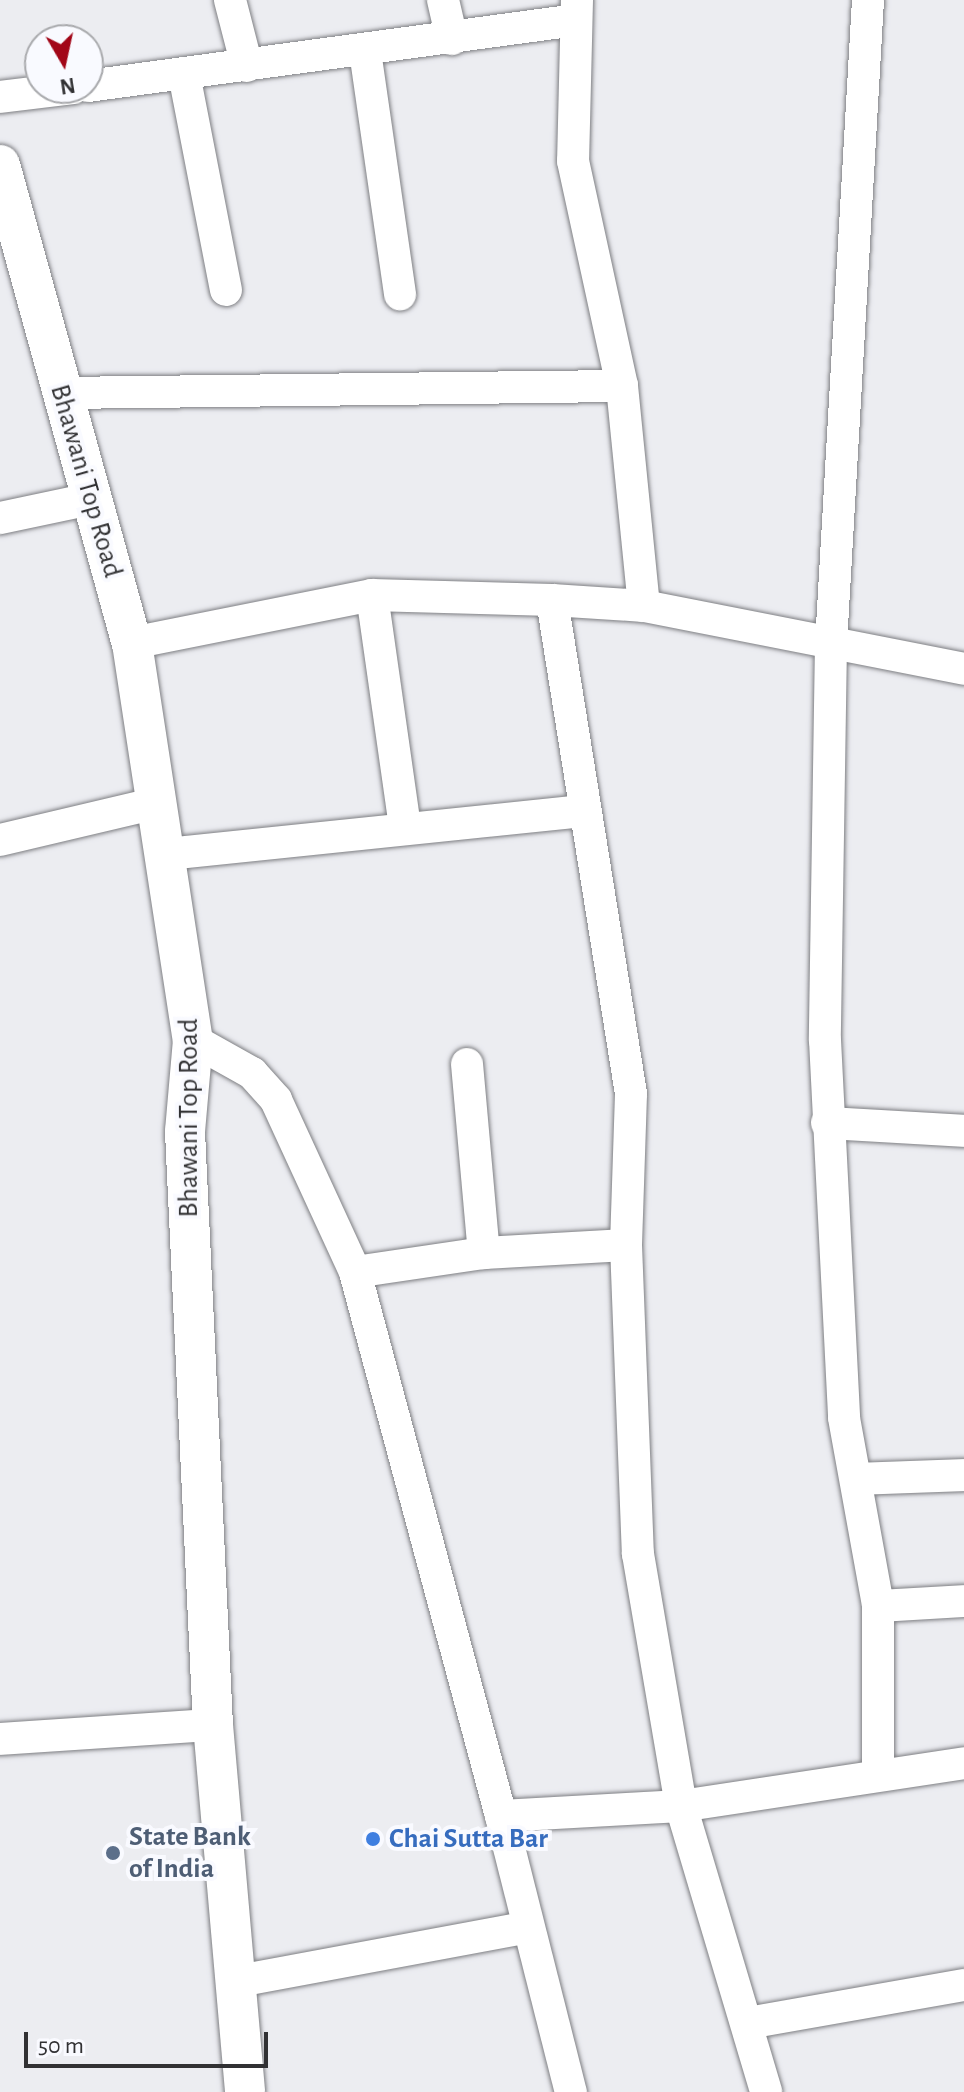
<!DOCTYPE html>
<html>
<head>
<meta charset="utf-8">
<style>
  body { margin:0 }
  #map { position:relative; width:964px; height:2092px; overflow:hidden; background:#ecedf1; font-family:"Alegreya Sans",sans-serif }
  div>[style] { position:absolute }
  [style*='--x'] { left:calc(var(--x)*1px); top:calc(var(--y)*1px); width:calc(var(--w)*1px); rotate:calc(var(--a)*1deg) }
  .roads { filter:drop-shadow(0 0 2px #7e7f83) drop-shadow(0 0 2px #7e7f83) }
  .minor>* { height:32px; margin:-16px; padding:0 16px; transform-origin:16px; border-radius:16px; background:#fff }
  .tertiary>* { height:40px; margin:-20px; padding:0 20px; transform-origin:20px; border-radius:20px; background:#fff }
  .dots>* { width:22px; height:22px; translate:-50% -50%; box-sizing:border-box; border:4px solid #f9faff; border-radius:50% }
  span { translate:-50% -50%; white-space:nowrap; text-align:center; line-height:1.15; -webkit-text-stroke:8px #f9faff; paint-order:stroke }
  .street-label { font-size:28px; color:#313133 }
  .service-label { font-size:28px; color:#4e5e75; font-weight:700 }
  .left { translate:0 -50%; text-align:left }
  .shop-label { font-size:28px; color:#366cbe; font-weight:700 }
  .north { position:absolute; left:24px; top:24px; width:80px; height:80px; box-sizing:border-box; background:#f9faff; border:2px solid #a9aaad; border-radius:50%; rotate:171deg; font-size:22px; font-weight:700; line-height:32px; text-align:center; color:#313133 }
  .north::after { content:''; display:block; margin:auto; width:28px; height:36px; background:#a20618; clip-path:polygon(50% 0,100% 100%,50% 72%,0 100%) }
  .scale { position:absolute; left:24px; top:2032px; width:244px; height:36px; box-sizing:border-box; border:4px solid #313133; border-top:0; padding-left:10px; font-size:24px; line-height:28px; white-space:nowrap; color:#313133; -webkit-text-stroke:6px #f9faff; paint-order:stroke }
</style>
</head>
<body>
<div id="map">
  <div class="roads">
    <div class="minor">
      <i style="--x:230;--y:0;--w:68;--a:75.6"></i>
      <i style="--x:443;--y:0;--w:40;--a:77"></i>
      <i style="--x:577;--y:0;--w:161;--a:91.4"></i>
      <i style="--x:573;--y:161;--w:230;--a:77.7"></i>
      <i style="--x:622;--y:386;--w:221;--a:84.3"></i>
      <i style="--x:868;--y:0;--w:644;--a:93.29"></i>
      <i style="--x:831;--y:643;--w:397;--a:90.9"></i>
      <i style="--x:825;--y:1040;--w:378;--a:87.1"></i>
      <i style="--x:844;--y:1418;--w:191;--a:79.7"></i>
      <i style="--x:878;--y:1606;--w:165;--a:90"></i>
      <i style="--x:365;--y:51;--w:246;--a:81.8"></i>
      <i style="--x:184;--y:74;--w:220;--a:79"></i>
      <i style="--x:88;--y:86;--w:492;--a:-7.7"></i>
      <i style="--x:0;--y:97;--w:74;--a:-7"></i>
      <i style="--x:62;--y:393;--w:560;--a:-0.72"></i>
      <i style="--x:0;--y:518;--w:92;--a:-11.9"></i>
      <i style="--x:372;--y:595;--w:234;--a:81.9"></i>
      <i style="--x:552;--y:600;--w:500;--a:80.91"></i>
      <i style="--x:631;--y:1094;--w:151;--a:91.9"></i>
      <i style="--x:626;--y:1245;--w:309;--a:87.8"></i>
      <i style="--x:638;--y:1554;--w:256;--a:80.3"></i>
      <i style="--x:681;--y:1806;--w:298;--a:73.4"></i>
      <i style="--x:132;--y:643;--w:245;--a:-11.3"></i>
      <i style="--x:372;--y:595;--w:180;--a:1.6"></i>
      <i style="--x:552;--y:600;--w:92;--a:3.7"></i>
      <i style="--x:644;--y:606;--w:326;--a:11.1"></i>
      <i style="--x:0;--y:840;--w:161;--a:-13.3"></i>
      <i style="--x:167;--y:854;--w:418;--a:-5.9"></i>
      <i style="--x:193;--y:1040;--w:68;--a:29.2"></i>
      <i style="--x:252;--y:1073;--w:36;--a:48"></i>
      <i style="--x:276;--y:1100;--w:189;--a:65.3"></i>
      <i style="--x:355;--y:1272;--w:563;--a:74.98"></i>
      <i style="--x:501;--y:1816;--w:180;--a:-3.2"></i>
      <i style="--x:681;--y:1806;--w:286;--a:-8.6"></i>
      <i style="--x:467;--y:1064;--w:190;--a:84.9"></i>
      <i style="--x:827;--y:1123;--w:137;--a:3.3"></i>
      <i style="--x:355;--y:1272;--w:130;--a:-8.4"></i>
      <i style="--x:484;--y:1253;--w:142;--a:-3.2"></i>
      <i style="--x:857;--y:1479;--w:107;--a:-2.1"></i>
      <i style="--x:878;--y:1606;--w:86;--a:-3.3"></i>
      <i style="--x:0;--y:1739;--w:213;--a:-3.8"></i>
      <i style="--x:501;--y:1816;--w:285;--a:75.8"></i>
      <i style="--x:238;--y:1981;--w:291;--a:-10.5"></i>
      <i style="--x:748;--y:2023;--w:219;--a:-10"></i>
    </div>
    <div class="tertiary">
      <i style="--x:0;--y:165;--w:496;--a:74.6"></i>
      <i style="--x:132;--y:643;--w:402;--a:81.3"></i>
      <i style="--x:193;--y:1040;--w:92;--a:95"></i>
      <i style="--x:185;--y:1132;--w:594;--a:87.3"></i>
      <i style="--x:213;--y:1725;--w:368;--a:85"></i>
    </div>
  </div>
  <div class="dots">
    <i style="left:373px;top:1839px;background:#3f7fe0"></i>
    <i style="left:113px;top:1853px;background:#5c6f8a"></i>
  </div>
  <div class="street-label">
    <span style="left:86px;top:481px;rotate:74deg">Bhawani Top Road</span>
    <span style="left:189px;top:1118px;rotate:-90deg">Bhawani Top Road</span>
  </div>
  <div class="service-label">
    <span class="left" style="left:129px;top:1853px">State Bank<br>of India</span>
  </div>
  <div class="shop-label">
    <span class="left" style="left:389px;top:1839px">Chai Sutta Bar</span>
  </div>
  <div class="north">N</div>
  <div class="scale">50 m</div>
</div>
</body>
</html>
